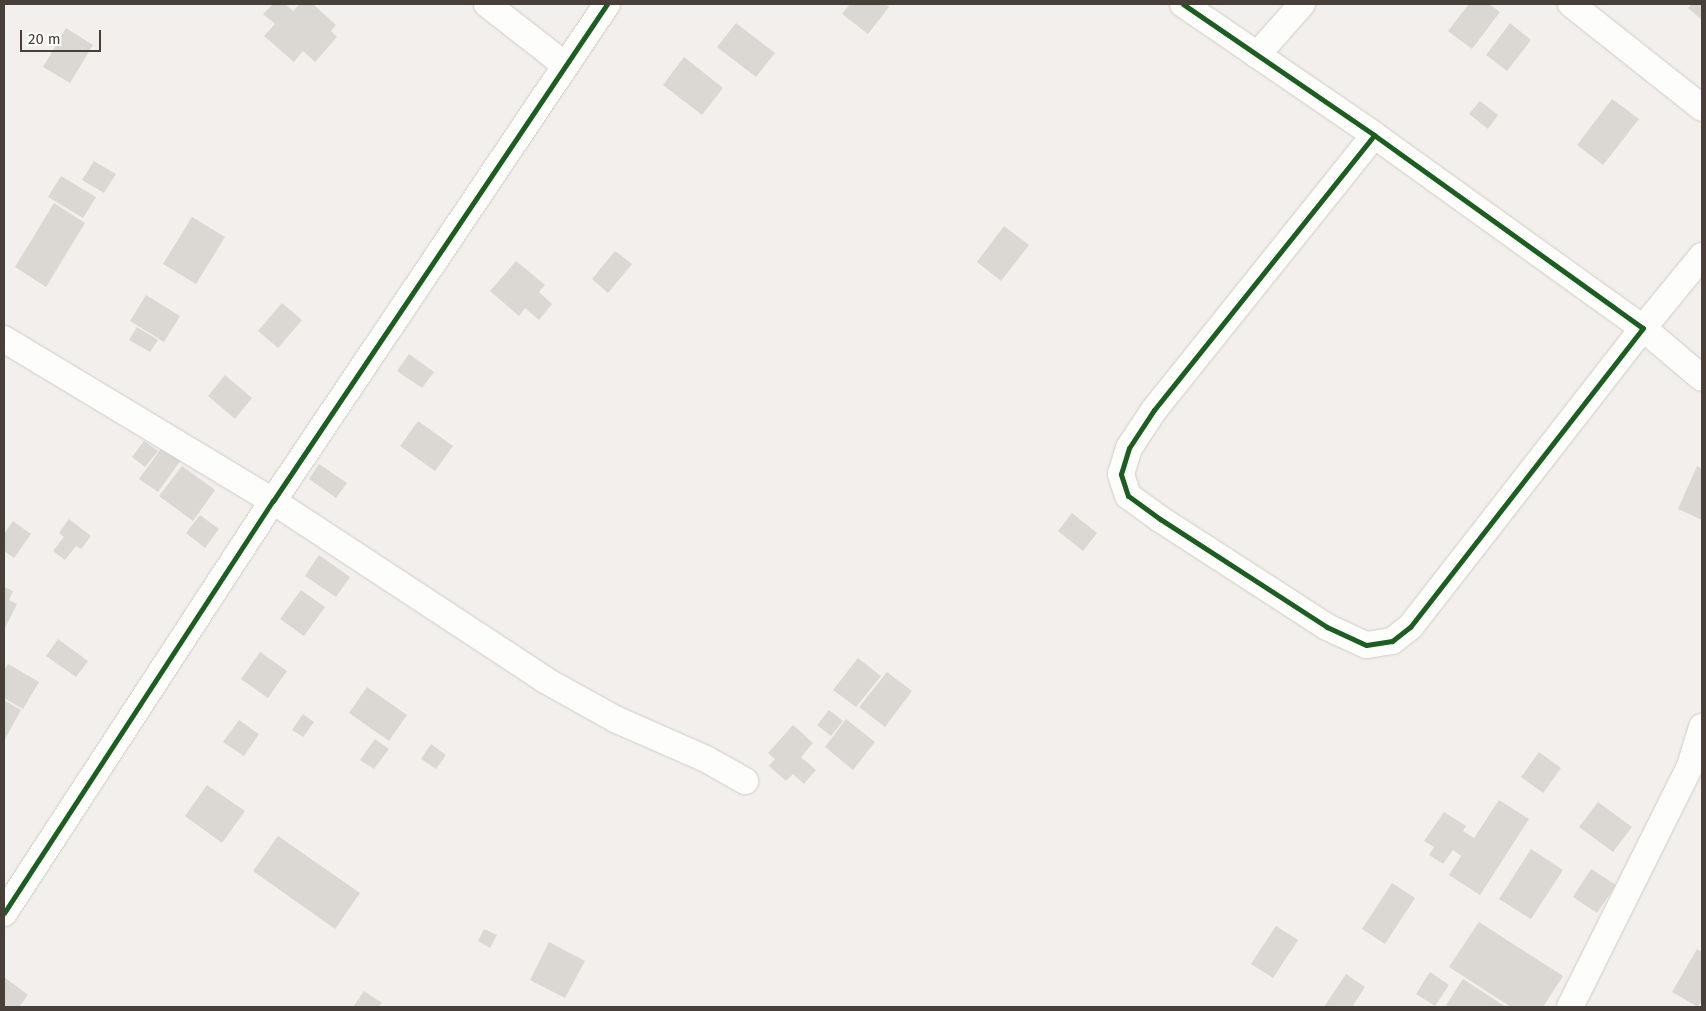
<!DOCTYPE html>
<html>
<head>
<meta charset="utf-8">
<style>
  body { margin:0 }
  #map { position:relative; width:1706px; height:1011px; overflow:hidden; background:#f2efec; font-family:"Fira Sans",sans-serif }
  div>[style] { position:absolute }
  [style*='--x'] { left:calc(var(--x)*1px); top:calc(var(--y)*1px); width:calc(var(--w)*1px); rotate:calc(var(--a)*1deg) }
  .building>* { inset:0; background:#dbd8d4 }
  .roads { filter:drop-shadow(0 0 1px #d0cdc9) drop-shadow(0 0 1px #d0cdc9) }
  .minor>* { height:26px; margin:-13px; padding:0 13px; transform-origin:13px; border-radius:13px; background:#fdfdfc }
  .cycleway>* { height:5px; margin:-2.5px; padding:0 2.5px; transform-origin:2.5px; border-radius:2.5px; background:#1b5e20 }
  span { translate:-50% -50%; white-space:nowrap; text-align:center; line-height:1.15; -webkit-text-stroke:4px #fff; paint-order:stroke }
  .frame { position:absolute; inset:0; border:5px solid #484038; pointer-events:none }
  .scale { position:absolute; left:20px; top:30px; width:81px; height:22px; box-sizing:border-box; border:2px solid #484038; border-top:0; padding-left:6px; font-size:15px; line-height:18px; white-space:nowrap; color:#484038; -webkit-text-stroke:4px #fff; paint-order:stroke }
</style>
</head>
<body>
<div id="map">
  <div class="building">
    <i style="clip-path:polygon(273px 4px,285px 4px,293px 11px,300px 4px,313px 4px,336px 25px,331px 31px,337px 37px,315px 62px,303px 51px,294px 62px,264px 36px,275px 24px,263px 14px)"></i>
    <i style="clip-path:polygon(850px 4px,885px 4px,889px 7px,868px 34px,842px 14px)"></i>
    <i style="clip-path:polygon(1469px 4px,1489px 4px,1500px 12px,1472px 49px,1448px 31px)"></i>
    <i style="clip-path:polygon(1692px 4px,1702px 4px,1702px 20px,1688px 8px)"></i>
    <i style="clip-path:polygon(736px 23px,775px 53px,756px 77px,717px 47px)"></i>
    <i style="clip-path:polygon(1510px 23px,1531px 40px,1507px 71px,1486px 55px)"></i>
    <i style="clip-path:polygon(66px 28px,93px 45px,70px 83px,43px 67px)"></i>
    <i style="clip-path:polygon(684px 57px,723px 88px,702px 115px,663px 85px)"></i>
    <i style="clip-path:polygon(1612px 99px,1639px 119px,1603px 165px,1577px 145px)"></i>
    <i style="clip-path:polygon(1480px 101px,1498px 115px,1488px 129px,1469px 114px)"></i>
    <i style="clip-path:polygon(94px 161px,116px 174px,104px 193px,82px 180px)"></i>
    <i style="clip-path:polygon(61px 176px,96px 197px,83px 218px,48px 197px)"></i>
    <i style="clip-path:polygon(54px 203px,85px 223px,46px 287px,15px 267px)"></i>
    <i style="clip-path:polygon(192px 217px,225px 237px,196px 284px,163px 264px)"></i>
    <i style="clip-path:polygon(1004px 226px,1029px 245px,1001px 281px,977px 262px)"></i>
    <i style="clip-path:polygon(615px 251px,632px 264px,608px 293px,592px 279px)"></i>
    <i style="clip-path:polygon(516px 261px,545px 285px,539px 292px,552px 304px,539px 320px,525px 308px,519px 316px,490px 291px)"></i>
    <i style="clip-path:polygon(146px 295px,180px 316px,164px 342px,130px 321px)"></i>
    <i style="clip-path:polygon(282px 303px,302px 320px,278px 348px,258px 331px)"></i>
    <i style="clip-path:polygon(137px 327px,158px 340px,150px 352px,129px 340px)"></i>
    <i style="clip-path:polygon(409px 354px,434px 372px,422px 388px,397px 371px)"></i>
    <i style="clip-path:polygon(225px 375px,252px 398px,235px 419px,208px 396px)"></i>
    <i style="clip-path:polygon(418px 421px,453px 446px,435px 471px,400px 446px)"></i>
    <i style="clip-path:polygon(144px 441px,158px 451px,145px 467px,132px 457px)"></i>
    <i style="clip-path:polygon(163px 446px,181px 460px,158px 492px,139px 479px)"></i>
    <i style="clip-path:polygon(319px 464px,347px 483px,336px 498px,309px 479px)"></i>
    <i style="clip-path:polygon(182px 466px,215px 490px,193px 521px,159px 496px)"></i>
    <i style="clip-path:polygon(1697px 466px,1702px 469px,1702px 520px,1678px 509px)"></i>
    <i style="clip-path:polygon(1072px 513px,1097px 533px,1083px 551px,1058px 531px)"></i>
    <i style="clip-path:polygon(200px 515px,219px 529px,205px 548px,186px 533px)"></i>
    <i style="clip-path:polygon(69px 519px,91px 536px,81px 549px,76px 546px,65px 560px,53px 551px,64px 537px,59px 533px)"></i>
    <i style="clip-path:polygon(13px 521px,31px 534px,14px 558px,4px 551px,4px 534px)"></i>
    <i style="clip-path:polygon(319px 555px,350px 577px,336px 597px,305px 576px)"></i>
    <i style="clip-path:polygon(4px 587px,13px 591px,9px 600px,17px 604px,4px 630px)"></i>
    <i style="clip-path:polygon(301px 590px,325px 607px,304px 636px,280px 619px)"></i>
    <i style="clip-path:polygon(58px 639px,88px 661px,76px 677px,46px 656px)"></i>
    <i style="clip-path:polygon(260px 652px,287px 671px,268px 698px,241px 679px)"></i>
    <i style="clip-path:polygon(858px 658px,881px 676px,856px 707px,833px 690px)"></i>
    <i style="clip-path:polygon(8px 664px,39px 682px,23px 709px,4px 698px,4px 671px)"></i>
    <i style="clip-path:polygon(887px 672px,912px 691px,885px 727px,859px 707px)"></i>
    <i style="clip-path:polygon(367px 687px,407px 715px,389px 741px,349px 713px)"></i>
    <i style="clip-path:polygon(4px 700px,21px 710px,4px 741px)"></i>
    <i style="clip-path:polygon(829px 710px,843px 721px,831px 736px,817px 725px)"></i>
    <i style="clip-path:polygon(303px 714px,314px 722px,303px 737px,292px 730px)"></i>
    <i style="clip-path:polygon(846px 719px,875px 742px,853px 770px,825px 747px)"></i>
    <i style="clip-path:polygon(239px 720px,259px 734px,244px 756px,223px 742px)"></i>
    <i style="clip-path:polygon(793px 725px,813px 743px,801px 757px,816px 770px,804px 784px,793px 774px,786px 781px,769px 766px,775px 759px,768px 753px)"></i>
    <i style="clip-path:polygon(375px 739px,389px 749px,374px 769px,360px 760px)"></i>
    <i style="clip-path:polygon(431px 744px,446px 755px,436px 769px,421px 759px)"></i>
    <i style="clip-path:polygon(1539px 752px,1561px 768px,1543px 793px,1521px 777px)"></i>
    <i style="clip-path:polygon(207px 785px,245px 811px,222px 843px,185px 816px)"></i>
    <i style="clip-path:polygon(1499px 800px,1529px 819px,1480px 895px,1449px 875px,1461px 856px,1453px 850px,1443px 864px,1429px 855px,1434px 847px,1424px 841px,1444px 812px,1466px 826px,1463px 831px,1474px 838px)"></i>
    <i style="clip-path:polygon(1598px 802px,1632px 827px,1613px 852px,1579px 827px)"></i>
    <i style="clip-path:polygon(278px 836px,360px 893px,335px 929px,253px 871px)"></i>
    <i style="clip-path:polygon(1531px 849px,1563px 870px,1531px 919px,1499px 899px)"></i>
    <i style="clip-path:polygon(1591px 869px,1616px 885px,1597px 913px,1573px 897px)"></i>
    <i style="clip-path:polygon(1392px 883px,1415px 898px,1385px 944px,1362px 929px)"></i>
    <i style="clip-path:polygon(1479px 922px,1563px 976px,1543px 1007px,1511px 1007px,1449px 967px)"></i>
    <i style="clip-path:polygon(1276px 926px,1298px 940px,1273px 978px,1251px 964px)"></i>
    <i style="clip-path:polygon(484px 929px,497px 935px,490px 948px,478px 941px)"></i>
    <i style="clip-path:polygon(549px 942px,585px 961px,565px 998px,530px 980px)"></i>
    <i style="clip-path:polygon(1697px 949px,1702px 952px,1702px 1000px,1698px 1007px,1672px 992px)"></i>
    <i style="clip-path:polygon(1430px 972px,1449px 985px,1435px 1006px,1416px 994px)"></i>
    <i style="clip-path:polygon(1346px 974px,1365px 987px,1352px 1007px,1324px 1007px)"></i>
    <i style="clip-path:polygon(4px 977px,28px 995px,19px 1007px,4px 1007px)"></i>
    <i style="clip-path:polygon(1463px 979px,1506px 1007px,1450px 1007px,1446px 1005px)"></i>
    <i style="clip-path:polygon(364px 991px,382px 1003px,378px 1007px,353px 1007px)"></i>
  </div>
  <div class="roads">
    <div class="minor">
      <i style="--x:487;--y:4;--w:99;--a:38"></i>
      <i style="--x:1183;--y:4;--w:232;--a:34.4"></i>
      <i style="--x:1374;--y:135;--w:331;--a:35.7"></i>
      <i style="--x:1643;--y:328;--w:379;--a:127.9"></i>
      <i style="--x:1410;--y:627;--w:23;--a:142"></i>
      <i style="--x:1392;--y:641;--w:26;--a:171"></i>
      <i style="--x:1366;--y:645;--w:43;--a:-155.2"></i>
      <i style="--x:1327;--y:627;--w:199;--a:-147.1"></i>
      <i style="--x:1160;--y:519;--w:39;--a:-144"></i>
      <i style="--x:1128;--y:496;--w:23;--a:-108"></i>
      <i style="--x:1121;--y:474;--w:27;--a:-73"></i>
      <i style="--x:1129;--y:448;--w:45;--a:-56.7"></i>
      <i style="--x:1154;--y:410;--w:352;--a:-51.3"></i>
      <i style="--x:1571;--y:4;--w:167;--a:38.4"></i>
      <i style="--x:1257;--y:55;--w:68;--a:-48.6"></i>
      <i style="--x:1702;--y:256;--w:93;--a:129.3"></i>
      <i style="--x:1643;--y:328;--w:77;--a:40.3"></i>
      <i style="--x:4;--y:339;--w:314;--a:31.1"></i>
      <i style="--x:273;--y:501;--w:326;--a:33.3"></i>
      <i style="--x:545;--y:680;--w:80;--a:29.1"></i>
      <i style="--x:615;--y:719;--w:99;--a:23.7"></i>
      <i style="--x:706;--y:759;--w:45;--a:29.4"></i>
      <i style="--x:4;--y:913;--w:492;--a:-56.9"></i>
      <i style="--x:273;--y:501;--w:599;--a:-56.1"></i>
      <i style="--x:1570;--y:1007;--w:269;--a:-63.5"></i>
      <i style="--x:1690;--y:766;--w:41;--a:-72.9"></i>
    </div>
  </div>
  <div class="cycleway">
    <i style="--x:1183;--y:4;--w:232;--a:34.4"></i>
    <i style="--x:1374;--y:135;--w:331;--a:35.7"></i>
    <i style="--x:1643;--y:328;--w:379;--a:127.9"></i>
    <i style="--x:1410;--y:627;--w:23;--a:142"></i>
    <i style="--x:1392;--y:641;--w:26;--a:171"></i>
    <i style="--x:1366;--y:645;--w:43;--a:-155.2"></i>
    <i style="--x:1327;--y:627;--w:199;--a:-147.1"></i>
    <i style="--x:1160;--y:519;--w:39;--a:-144"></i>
    <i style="--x:1128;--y:496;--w:23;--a:-108"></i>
    <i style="--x:1121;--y:474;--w:27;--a:-73"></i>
    <i style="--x:1129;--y:448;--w:45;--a:-56.7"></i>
    <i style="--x:1154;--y:410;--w:352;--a:-51.3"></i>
    <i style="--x:4;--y:913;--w:492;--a:-56.9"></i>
    <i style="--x:273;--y:501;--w:599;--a:-56.1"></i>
  </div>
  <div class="frame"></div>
  <div class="scale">20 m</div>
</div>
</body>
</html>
